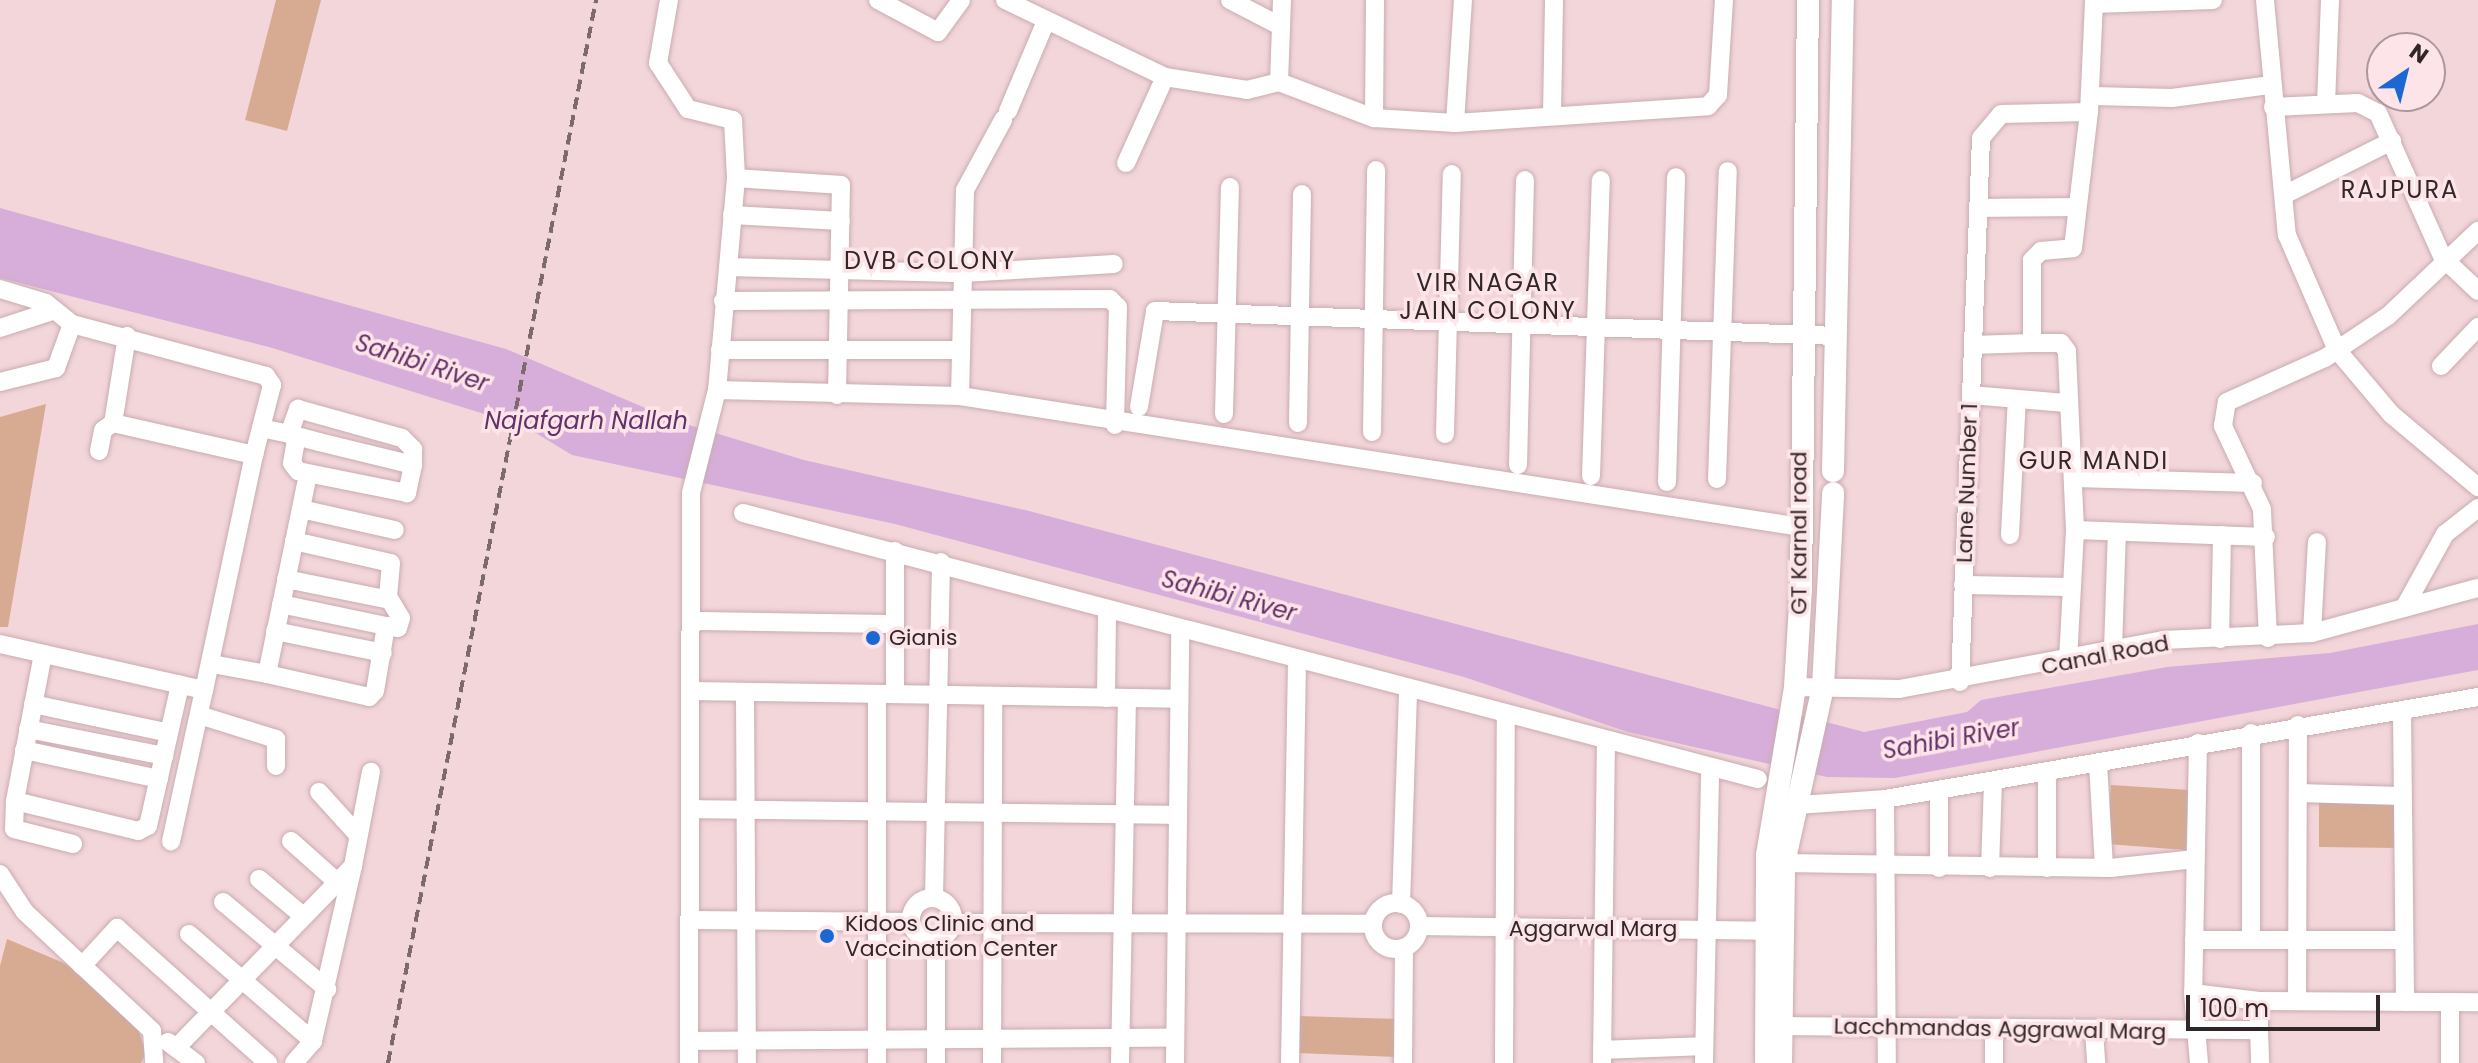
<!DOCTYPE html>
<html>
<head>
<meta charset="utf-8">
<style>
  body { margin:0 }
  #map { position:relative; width:2478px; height:1063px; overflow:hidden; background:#f3d6da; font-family:Poppins,sans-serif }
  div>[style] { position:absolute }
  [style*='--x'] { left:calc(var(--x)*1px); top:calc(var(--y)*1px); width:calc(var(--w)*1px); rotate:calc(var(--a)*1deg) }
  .green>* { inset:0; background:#d6ab92 }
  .water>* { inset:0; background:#d7aed9 }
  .roads { filter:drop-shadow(0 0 2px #c9acb0) drop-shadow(0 0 2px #c9acb0) }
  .minor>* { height:18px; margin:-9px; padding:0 9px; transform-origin:9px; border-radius:9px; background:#fff }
  .minor>.ring { margin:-9px; padding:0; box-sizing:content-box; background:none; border:18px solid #fff; border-radius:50% }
  .major>* { height:22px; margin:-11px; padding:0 11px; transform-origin:11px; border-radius:11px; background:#fff }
  .rail>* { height:4px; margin-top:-2px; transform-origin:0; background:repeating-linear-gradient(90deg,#7c6a6d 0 12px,transparent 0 18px) }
  .dots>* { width:22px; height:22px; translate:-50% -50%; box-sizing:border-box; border:4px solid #fde4e8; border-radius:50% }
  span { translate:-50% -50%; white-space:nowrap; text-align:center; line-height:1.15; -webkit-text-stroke:7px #fde4e8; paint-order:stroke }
  .street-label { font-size:22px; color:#312628 }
  .poi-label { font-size:22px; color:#312628 }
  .left { translate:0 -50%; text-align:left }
  .neighbourhood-label { font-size:24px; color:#312628; letter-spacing:2px }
  .water-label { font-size:24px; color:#633167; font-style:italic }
  .north { position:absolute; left:2366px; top:32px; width:80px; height:80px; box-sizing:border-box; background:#fde4e8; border:2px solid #ab989b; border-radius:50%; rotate:35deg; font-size:22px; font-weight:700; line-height:32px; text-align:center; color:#312628 }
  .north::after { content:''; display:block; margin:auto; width:28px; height:36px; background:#1c68d3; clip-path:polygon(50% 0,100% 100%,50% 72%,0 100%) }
  .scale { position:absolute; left:2186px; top:995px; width:194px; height:36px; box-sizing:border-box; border:4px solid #312628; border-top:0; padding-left:10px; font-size:24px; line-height:28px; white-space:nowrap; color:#312628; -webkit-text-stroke:6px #fde4e8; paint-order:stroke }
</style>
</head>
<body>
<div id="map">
  <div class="green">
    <i style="clip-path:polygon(276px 0,321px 0,287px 131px,245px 120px)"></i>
    <i style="clip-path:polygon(46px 404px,8px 627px,0 627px,0 417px)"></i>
    <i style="clip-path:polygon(2111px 785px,2190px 790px,2186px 850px,2107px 844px)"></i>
    <i style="clip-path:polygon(2319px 799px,2397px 799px,2397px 848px,2319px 847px)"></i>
    <i style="clip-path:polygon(7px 939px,66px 964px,137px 1026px,146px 1053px,141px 1063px,0 1063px,0 966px)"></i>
    <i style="clip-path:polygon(1298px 1016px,1398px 1019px,1397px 1057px,1297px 1053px)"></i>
  </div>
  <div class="water">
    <i style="clip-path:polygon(0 208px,506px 349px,676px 421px,804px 460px,1029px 511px,1864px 732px,1967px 712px,1981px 700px,2167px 667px,2330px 653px,2478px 624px,2478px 670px,1895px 778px,1827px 777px,1628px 732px,1464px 677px,895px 524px,572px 455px,526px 427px,269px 347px,0 278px)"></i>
  </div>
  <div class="roads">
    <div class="minor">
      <i style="--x:669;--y:0;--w:64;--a:99.9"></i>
      <i style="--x:658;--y:63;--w:55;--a:56.9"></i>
      <i style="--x:688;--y:109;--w:46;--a:13.7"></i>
      <i style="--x:733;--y:120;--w:58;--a:87"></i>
      <i style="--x:736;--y:178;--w:213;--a:95.1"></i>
      <i style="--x:717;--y:390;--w:106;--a:104.2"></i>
      <i style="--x:691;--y:493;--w:570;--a:90.2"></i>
      <i style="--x:878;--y:0;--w:68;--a:28.1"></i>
      <i style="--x:938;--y:32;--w:39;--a:-54"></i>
      <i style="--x:1005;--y:0;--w:178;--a:25.7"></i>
      <i style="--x:1165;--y:77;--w:83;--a:9"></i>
      <i style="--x:1247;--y:90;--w:33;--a:-14"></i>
      <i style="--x:1279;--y:82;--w:102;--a:20.8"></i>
      <i style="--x:1374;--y:118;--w:118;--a:-89.5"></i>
      <i style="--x:1230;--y:0;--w:56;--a:27.5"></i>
      <i style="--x:2265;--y:0;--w:236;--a:84.7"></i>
      <i style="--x:2287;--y:235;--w:125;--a:66.5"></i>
      <i style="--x:2337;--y:350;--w:84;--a:49.8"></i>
      <i style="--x:2391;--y:414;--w:114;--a:40"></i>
      <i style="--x:2094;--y:4;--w:119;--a:-1.9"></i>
      <i style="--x:1279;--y:82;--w:82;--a:-87.9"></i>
      <i style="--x:2093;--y:96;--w:79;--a:1.5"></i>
      <i style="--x:2172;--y:98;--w:100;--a:-7.5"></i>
      <i style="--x:2326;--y:104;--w:104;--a:-87.8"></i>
      <i style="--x:2273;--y:107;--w:85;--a:-2.7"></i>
      <i style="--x:2358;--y:103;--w:22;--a:27"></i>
      <i style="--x:2378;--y:113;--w:159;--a:65.9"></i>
      <i style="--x:2443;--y:258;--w:48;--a:43.3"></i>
      <i style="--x:1008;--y:111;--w:98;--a:-67.1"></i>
      <i style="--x:1552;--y:116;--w:116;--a:-89"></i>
      <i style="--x:1374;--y:118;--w:81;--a:3.5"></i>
      <i style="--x:1455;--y:123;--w:123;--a:-86.3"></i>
      <i style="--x:1455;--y:123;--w:254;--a:-3.8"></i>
      <i style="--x:1708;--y:106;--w:15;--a:-48"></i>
      <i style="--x:1718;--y:95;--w:95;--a:-86.4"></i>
      <i style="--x:1126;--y:163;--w:94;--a:-65.6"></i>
      <i style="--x:736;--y:178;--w:105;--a:3.8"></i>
      <i style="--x:841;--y:185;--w:210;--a:91.1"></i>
      <i style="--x:2284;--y:195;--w:121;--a:-26.6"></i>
      <i style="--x:1978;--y:208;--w:96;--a:-0.6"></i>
      <i style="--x:732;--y:215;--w:109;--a:3.2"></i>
      <i style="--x:728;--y:267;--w:236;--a:1.5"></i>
      <i style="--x:964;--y:273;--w:150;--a:-3.4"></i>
      <i style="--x:0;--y:289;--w:48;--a:16.9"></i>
      <i style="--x:46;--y:303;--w:33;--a:39"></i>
      <i style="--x:72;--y:324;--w:201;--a:15"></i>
      <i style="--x:266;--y:376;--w:11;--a:56"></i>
      <i style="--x:272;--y:385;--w:72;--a:104.4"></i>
      <i style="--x:723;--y:301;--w:387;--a:-0.3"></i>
      <i style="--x:1110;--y:299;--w:11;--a:45"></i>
      <i style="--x:1118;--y:307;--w:118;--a:91.5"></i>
      <i style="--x:0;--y:328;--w:52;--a:-18.1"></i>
      <i style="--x:127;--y:336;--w:88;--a:99.1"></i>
      <i style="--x:113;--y:423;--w:145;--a:12.8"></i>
      <i style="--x:254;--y:455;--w:240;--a:102"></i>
      <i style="--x:1973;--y:345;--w:59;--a:-1.9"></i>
      <i style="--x:720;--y:350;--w:241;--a:0"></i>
      <i style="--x:2441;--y:366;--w:54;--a:-46.5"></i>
      <i style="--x:0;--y:382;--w:58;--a:-14"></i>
      <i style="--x:56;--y:368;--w:47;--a:-70"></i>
      <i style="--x:717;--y:390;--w:243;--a:1.4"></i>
      <i style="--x:960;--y:396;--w:850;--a:8.86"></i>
      <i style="--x:1971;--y:395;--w:95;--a:4.8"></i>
      <i style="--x:960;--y:396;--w:206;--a:-88.6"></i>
      <i style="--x:965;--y:190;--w:80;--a:-61.5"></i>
      <i style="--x:1139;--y:407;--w:97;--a:-80.5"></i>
      <i style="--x:1155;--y:311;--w:681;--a:2.1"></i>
      <i style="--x:1224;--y:414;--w:227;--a:-88.5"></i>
      <i style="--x:1298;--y:423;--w:229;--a:-89"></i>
      <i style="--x:261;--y:428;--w:29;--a:12"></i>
      <i style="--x:289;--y:434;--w:31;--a:15"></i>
      <i style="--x:319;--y:442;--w:97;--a:13.7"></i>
      <i style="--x:413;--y:465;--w:29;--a:102"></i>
      <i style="--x:407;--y:493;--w:111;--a:-168.6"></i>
      <i style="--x:298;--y:471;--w:10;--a:-127"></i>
      <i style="--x:292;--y:463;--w:27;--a:-80"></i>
      <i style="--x:1372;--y:432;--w:262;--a:-89.1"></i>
      <i style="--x:289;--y:434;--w:27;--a:-70"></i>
      <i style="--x:298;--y:409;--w:108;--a:15.6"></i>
      <i style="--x:402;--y:438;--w:16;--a:45"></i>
      <i style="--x:413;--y:449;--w:16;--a:90"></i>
      <i style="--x:1445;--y:434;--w:260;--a:-88.5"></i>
      <i style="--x:99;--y:451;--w:21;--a:-79"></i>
      <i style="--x:103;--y:430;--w:12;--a:-35"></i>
      <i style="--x:1518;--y:465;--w:285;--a:-88.6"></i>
      <i style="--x:1591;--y:476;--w:296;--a:-88.1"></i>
      <i style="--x:2074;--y:478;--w:179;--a:1.6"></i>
      <i style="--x:1717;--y:479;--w:308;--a:-88"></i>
      <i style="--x:1667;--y:482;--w:305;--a:-88.3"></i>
      <i style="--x:301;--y:509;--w:96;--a:12.6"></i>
      <i style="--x:743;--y:513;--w:1049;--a:14.69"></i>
      <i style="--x:2075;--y:530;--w:191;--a:2.1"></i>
      <i style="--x:2010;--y:535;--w:136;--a:-87.1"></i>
      <i style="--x:294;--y:541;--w:99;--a:12.8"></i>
      <i style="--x:391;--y:563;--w:36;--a:95"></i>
      <i style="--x:286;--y:579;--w:106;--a:11.4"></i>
      <i style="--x:390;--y:600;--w:21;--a:59"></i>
      <i style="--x:401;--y:618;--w:10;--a:107"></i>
      <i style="--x:398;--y:628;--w:12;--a:-171"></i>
      <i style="--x:1963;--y:585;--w:109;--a:1.1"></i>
      <i style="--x:2404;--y:608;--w:85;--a:-61"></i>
      <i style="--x:2445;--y:534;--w:42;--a:-38.2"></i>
      <i style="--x:695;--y:621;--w:199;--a:0.9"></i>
      <i style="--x:275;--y:631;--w:110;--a:11.5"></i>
      <i style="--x:2312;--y:633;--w:91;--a:-86.9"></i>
      <i style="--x:2268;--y:638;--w:129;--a:-92.7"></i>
      <i style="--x:2262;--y:509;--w:92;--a:-115.2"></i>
      <i style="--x:2223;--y:426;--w:24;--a:-81"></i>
      <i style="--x:2227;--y:402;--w:107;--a:-24.2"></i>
      <i style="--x:2325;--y:358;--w:76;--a:-33.7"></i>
      <i style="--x:2388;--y:316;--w:124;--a:-43.4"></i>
      <i style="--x:2220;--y:639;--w:104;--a:-88.9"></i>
      <i style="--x:0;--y:644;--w:209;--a:12.7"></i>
      <i style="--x:204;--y:690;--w:155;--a:102.3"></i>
      <i style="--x:2113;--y:650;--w:118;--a:-88.1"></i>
      <i style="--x:43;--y:654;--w:150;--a:100.8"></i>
      <i style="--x:15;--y:801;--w:127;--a:13.7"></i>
      <i style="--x:138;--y:831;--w:11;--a:-27"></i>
      <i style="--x:148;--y:826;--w:145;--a:-77.2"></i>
      <i style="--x:2068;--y:660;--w:130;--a:-86.9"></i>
      <i style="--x:2075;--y:530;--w:179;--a:-92.6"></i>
      <i style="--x:2067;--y:351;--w:10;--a:-127"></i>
      <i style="--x:2061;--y:343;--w:29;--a:180"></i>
      <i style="--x:2032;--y:343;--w:83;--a:-90"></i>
      <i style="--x:2032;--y:260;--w:13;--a:-45"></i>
      <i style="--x:2041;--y:251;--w:32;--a:-5"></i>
      <i style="--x:2073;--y:248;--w:137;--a:-83.3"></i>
      <i style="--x:212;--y:664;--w:56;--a:10.3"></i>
      <i style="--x:267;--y:674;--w:204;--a:-78.4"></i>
      <i style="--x:267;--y:674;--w:105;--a:12.7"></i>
      <i style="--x:369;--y:697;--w:8;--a:-45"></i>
      <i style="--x:375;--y:691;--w:66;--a:-80.4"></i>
      <i style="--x:386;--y:626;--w:107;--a:-168.2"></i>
      <i style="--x:1960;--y:682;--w:544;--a:-87.79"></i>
      <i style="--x:1981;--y:138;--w:31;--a:-50"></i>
      <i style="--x:2001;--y:114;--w:88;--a:-1.3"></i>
      <i style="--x:2089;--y:112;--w:112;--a:-87.4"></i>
      <i style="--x:1795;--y:687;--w:104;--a:1.1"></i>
      <i style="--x:1899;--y:689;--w:269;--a:-10.5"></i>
      <i style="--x:2163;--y:640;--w:149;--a:-2.7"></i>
      <i style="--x:2312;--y:633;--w:172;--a:-15.2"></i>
      <i style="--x:691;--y:691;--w:487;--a:0.9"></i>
      <i style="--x:745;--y:692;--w:371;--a:89.7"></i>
      <i style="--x:895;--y:694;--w:143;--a:-90"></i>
      <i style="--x:1106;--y:698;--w:88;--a:-89.3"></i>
      <i style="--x:33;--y:704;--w:139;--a:12"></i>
      <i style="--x:2402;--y:711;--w:291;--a:89.4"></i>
      <i style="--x:199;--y:715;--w:81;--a:17.3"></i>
      <i style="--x:276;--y:739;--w:27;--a:90"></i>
      <i style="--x:28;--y:729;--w:139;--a:11.2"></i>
      <i style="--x:2198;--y:743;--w:250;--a:91.1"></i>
      <i style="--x:2193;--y:993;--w:70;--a:85.1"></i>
      <i style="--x:24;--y:750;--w:138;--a:12.1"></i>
      <i style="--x:2098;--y:763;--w:105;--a:86.7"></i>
      <i style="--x:319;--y:792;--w:58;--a:47.8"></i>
      <i style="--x:2299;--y:793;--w:102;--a:1.7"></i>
      <i style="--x:1885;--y:799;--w:264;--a:89.6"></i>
      <i style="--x:15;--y:801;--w:28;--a:92"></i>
      <i style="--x:14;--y:829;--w:61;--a:14.3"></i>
      <i style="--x:1797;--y:805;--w:88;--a:-3.9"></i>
      <i style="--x:1885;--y:799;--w:602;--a:-9.76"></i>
      <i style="--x:690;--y:809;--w:487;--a:0.7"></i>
      <i style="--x:291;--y:841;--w:62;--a:41.7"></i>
      <i style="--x:1784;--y:863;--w:326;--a:0.9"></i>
      <i style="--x:2110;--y:868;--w:86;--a:-6"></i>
      <i style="--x:353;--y:866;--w:96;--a:-79.2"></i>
      <i style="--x:1939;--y:868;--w:78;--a:-90"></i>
      <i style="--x:1990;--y:868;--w:87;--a:-88"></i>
      <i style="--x:2047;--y:868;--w:96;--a:-90"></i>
      <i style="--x:0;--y:874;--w:45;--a:56.7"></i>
      <i style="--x:25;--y:912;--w:174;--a:43.1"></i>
      <i style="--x:152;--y:1031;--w:32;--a:86"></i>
      <i style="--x:259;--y:879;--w:57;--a:40.1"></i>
      <i style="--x:934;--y:897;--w:335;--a:-88.8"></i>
      <i class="ring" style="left:911px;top:898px;width:24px;height:24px"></i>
      <i style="--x:223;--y:902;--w:136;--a:39.9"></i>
      <i class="ring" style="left:1373px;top:903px;width:28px;height:28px"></i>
      <i style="--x:1401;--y:904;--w:211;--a:-88.1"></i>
      <i style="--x:692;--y:920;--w:219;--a:0.5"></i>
      <i style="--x:953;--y:923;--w:420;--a:0.1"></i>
      <i style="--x:1420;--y:926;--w:346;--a:0.8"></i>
      <i style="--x:189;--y:934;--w:164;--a:40.8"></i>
      <i style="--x:936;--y:940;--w:123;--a:90"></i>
      <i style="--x:2194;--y:940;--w:210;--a:0"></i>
      <i style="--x:2251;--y:940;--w:207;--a:-90"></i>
      <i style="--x:82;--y:966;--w:52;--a:-47.4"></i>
      <i style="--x:117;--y:928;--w:203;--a:41.8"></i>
      <i style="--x:2193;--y:993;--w:66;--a:6.9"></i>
      <i style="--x:2297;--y:1001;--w:276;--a:-89.8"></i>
      <i style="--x:1782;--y:1026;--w:477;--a:0.5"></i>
      <i style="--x:2259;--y:1030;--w:29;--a:-90"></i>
      <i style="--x:2259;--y:1001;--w:219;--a:0.3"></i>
      <i style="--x:2259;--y:1030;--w:33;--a:88"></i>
      <i style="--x:2094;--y:1031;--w:32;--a:86"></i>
      <i style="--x:1994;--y:1032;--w:31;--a:90"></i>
      <i style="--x:689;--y:1041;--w:486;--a:-0.4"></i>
      <i style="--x:168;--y:1042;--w:35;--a:37"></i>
      <i style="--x:176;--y:1048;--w:254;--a:-45.8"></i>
      <i style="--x:353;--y:866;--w:180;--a:102.9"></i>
      <i style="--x:313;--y:1041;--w:29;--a:131"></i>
      <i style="--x:1602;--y:1050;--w:102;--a:-2.2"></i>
      <i style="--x:877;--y:1063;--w:369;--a:-90"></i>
      <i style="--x:992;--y:1063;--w:366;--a:-89.8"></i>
      <i style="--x:1120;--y:1063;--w:364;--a:-88.9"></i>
      <i style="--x:1175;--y:1063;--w:434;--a:-89.3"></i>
      <i style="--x:1290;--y:1063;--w:401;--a:-89"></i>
      <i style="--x:1403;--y:1063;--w:115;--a:-89.5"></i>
      <i style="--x:1504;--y:1063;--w:347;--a:-89.7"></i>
      <i style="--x:1602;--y:1063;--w:322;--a:-89.3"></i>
      <i style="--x:1704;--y:1063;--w:295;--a:-88.8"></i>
      <i style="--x:2450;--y:1063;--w:61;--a:-90"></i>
    </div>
    <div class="major">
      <i style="--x:1833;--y:471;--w:471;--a:-88.8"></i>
      <i style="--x:1766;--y:1063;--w:208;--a:-89.7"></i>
      <i style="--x:1767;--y:855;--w:170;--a:-80.5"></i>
      <i style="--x:1795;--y:687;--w:99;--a:-86.5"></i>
      <i style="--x:1801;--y:588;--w:588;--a:-89.32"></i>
      <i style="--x:1781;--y:1063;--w:200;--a:-89.1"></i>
      <i style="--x:1784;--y:863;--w:180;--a:-77.5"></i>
      <i style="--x:1823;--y:687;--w:194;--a:-87"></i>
    </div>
  </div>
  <div class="rail">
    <i style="--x:388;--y:1063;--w:1083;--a:-78.93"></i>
  </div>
  <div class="dots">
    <i style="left:873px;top:638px;background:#1c68d3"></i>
    <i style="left:827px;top:936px;background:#1c68d3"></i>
  </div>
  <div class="street-label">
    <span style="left:1967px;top:483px;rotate:-88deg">Lane Number 1</span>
    <span style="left:1799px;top:533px;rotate:-90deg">GT Karnal road</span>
    <span style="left:2105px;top:655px;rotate:-11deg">Canal Road</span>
    <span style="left:1593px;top:929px">Aggarwal Marg</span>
    <span style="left:2000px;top:1029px;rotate:1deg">Lacchmandas Aggrawal Marg</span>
  </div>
  <div class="poi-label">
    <span class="left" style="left:889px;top:638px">Gianis</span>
    <span class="left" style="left:845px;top:936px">Kidoos Clinic and<br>Vaccination Center</span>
  </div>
  <div class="neighbourhood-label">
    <span style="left:2400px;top:190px">RAJPURA</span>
    <span style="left:930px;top:261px">DVB COLONY</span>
    <span style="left:1488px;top:297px">VIR NAGAR<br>JAIN COLONY</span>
    <span style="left:2094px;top:461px">GUR MANDI</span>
  </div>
  <div class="water-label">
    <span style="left:422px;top:363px;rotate:18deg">Sahibi River</span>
    <span style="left:586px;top:421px">Najafgarh Nallah</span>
    <span style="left:1229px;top:596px;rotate:15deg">Sahibi River</span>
    <span style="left:1951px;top:739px;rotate:-10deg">Sahibi River</span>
  </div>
  <div class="north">N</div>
  <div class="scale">100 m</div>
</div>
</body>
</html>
